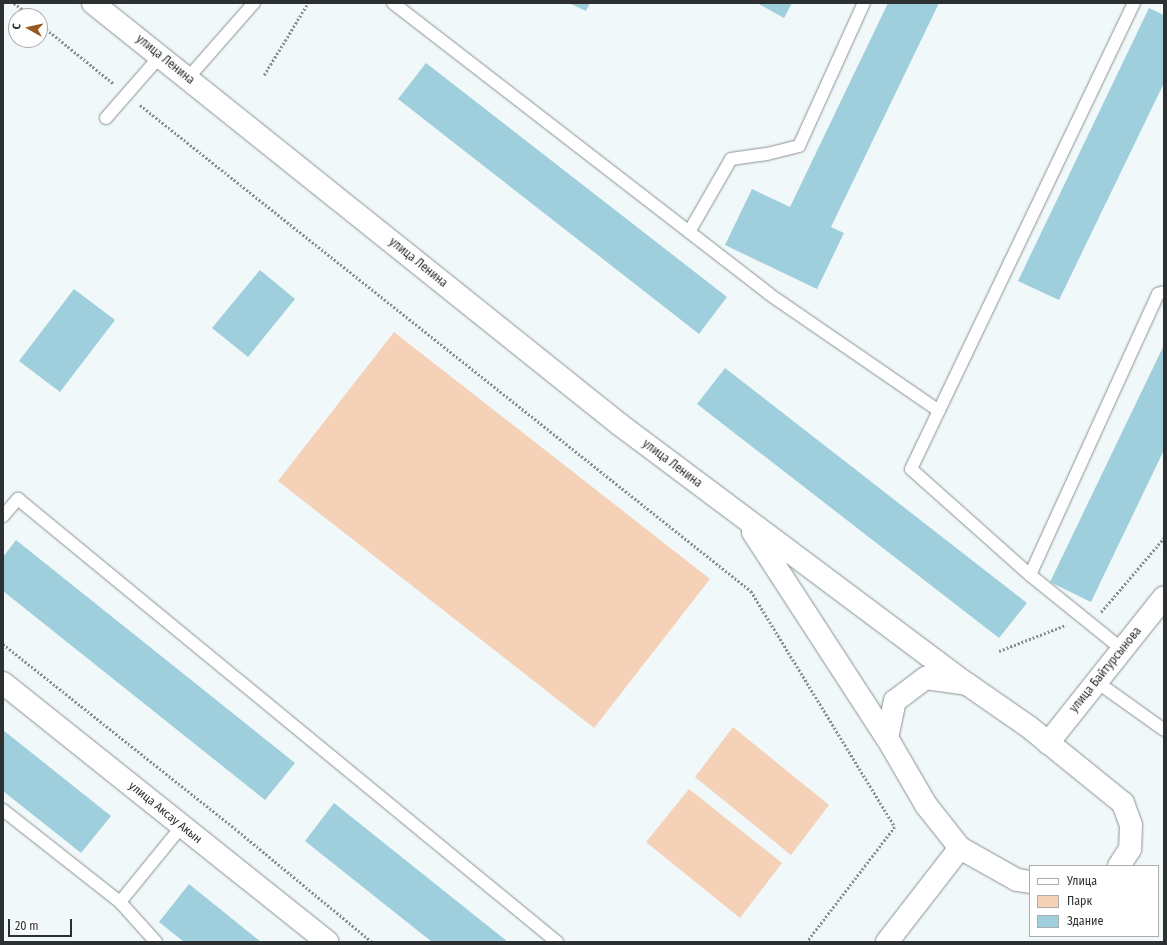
<!DOCTYPE html>
<html>
<head>
<meta charset="utf-8">
<style>
  body { margin:0 }
  #map { position:relative; width:1167px; height:945px; overflow:hidden; background:#f0f8fa; font-family:"Fira Sans Condensed",sans-serif }
  div>[style] { position:absolute }
  [style*='--x'] { left:calc(var(--x)*1px); top:calc(var(--y)*1px); width:calc(var(--w)*1px); rotate:calc(var(--a)*1deg) }
  .green>* { inset:0; background:#f5d1b7 }
  .building>* { inset:0; background:#9fcfdd }
  .path>* { height:2.5px; margin-top:-1.25px; transform-origin:0; background:repeating-linear-gradient(90deg,#8a9091 0 2px,transparent 0 4px) }
  .roads { filter:drop-shadow(0 0 1px #8b9194) drop-shadow(0 0 1px #8b9194) }
  .lane>* { height:12px; margin:-6px; padding:0 6px; transform-origin:6px; border-radius:6px; background:#fff }
  .secondary>* { height:22px; margin:-11px; padding:0 11px; transform-origin:11px; border-radius:11px; background:#fff }
  span { translate:-50% -50%; white-space:nowrap; text-align:center; line-height:1.15; -webkit-text-stroke:3px #fff; paint-order:stroke }
  .street-label { font-size:12px; color:#2d3030 }
  .frame { position:absolute; inset:0; border:4px solid #2d3030; pointer-events:none }
  .legend { position:absolute; left:1029px; top:865px; width:130px; height:72px; box-sizing:border-box; background:#fff; border:1px solid #abacac; margin:0; padding:5px 7px; list-style:none; font-size:12px; color:#2d3030 }
  .legend li { display:flex; align-items:center; gap:8px; height:20px }
  .legend b { width:20px; border:1px solid #abacac }
  .north { position:absolute; left:8px; top:8px; width:40px; height:40px; box-sizing:border-box; background:#fff; border:1px solid #abacac; border-radius:50%; rotate:278deg; font-size:11px; font-weight:700; line-height:16px; text-align:center; color:#2d3030 }
  .north::after { content:''; display:block; margin:auto; width:14px; height:18px; background:#96581d; clip-path:polygon(50% 0,100% 100%,50% 72%,0 100%) }
  .scale { position:absolute; left:8px; top:919px; width:64px; height:18px; box-sizing:border-box; border:2px solid #2d3030; border-top:0; padding-left:5px; font-size:12px; line-height:14px; white-space:nowrap; color:#2d3030; -webkit-text-stroke:3px #fff; paint-order:stroke }
</style>
</head>
<body>
<div id="map">
  <div class="green">
    <i style="clip-path:polygon(394px 332px,710px 579px,594px 728px,278px 481px)"></i>
    <i style="clip-path:polygon(733px 727px,829px 805px,791px 855px,695px 777px)"></i>
    <i style="clip-path:polygon(689px 789px,782px 863px,740px 918px,646px 842px)"></i>
  </div>
  <div class="building">
    <i style="clip-path:polygon(569px 3px,590px 3px,586px 11px)"></i>
    <i style="clip-path:polygon(757px 3px,792px 3px,784px 18px)"></i>
    <i style="clip-path:polygon(888px 3px,939px 3px,831px 227px,844px 233px,817px 289px,725px 245px,752px 189px,790px 207px)"></i>
    <i style="clip-path:polygon(1149px 8px,1164px 15px,1164px 83px,1059px 300px,1018px 281px)"></i>
    <i style="clip-path:polygon(426px 63px,727px 297px,699px 334px,398px 99px)"></i>
    <i style="clip-path:polygon(260px 270px,295px 299px,248px 357px,212px 328px)"></i>
    <i style="clip-path:polygon(74px 289px,115px 320px,60px 392px,19px 361px)"></i>
    <i style="clip-path:polygon(1164px 345px,1164px 450px,1091px 602px,1050px 582px)"></i>
    <i style="clip-path:polygon(725px 368px,1027px 603px,999px 638px,697px 404px)"></i>
    <i style="clip-path:polygon(16px 540px,295px 763px,265px 800px,3px 591px,3px 557px)"></i>
    <i style="clip-path:polygon(3px 730px,111px 816px,81px 853px,3px 791px)"></i>
    <i style="clip-path:polygon(334px 803px,508px 942px,432px 942px,305px 841px)"></i>
    <i style="clip-path:polygon(189px 884px,261px 942px,184px 942px,159px 922px)"></i>
  </div>
  <div class="path">
    <i style="--x:14;--y:3;--w:21;--a:37"></i>
    <i style="--x:40;--y:24;--w:95;--a:39"></i>
    <i style="--x:264;--y:75;--w:84;--a:-58.6"></i>
    <i style="--x:140;--y:105;--w:781;--a:38.5"></i>
    <i style="--x:751;--y:591;--w:276;--a:58.6"></i>
    <i style="--x:895;--y:827;--w:145;--a:127.4"></i>
    <i style="--x:1101;--y:612;--w:97;--a:-49.6"></i>
    <i style="--x:3;--y:644;--w:300;--a:38.5"></i>
    <i style="--x:238;--y:831;--w:174;--a:39.6"></i>
    <i style="--x:999;--y:651;--w:72;--a:-21.2"></i>
  </div>
  <div class="roads">
    <div class="lane">
      <i style="--x:393;--y:3;--w:475;--a:37.7"></i>
      <i style="--x:769;--y:294;--w:206;--a:34.5"></i>
      <i style="--x:188;--y:78;--w:100;--a:-48.7"></i>
      <i style="--x:106;--y:118;--w:82;--a:-48.9"></i>
      <i style="--x:689;--y:232;--w:84;--a:-60.1"></i>
      <i style="--x:731;--y:159;--w:36;--a:-8"></i>
      <i style="--x:767;--y:154;--w:33;--a:-14"></i>
      <i style="--x:799;--y:146;--w:157;--a:-65.6"></i>
      <i style="--x:3;--y:516;--w:23;--a:-49"></i>
      <i style="--x:18;--y:499;--w:698;--a:39.42"></i>
      <i style="--x:1030;--y:575;--w:309;--a:-65.5"></i>
      <i style="--x:1158;--y:294;--w:6;--a:-18"></i>
      <i style="--x:1123;--y:650;--w:119;--a:-141.1"></i>
      <i style="--x:1030;--y:575;--w:159;--a:-138.3"></i>
      <i style="--x:911;--y:469;--w:517;--a:-64.43"></i>
      <i style="--x:1097;--y:682;--w:82;--a:35.6"></i>
      <i style="--x:3;--y:810;--w:149;--a:38.2"></i>
      <i style="--x:120;--y:902;--w:54;--a:48"></i>
      <i style="--x:120;--y:902;--w:98;--a:-50.8"></i>
    </div>
    <div class="secondary">
      <i style="--x:93;--y:3;--w:674;--a:38.67"></i>
      <i style="--x:619;--y:424;--w:434;--a:36.8"></i>
      <i style="--x:753;--y:532;--w:246;--a:57"></i>
      <i style="--x:3;--y:683;--w:415;--a:38.6"></i>
      <i style="--x:1048;--y:743;--w:186;--a:-51.5"></i>
      <i style="--x:1030;--y:882;--w:13;--a:-171"></i>
      <i style="--x:1017;--y:880;--w:65;--a:-150.7"></i>
      <i style="--x:960;--y:848;--w:55;--a:-128.3"></i>
      <i style="--x:926;--y:805;--w:78;--a:-120.2"></i>
      <i style="--x:887;--y:738;--w:38;--a:-78"></i>
      <i style="--x:895;--y:701;--w:39;--a:-37"></i>
      <i style="--x:926;--y:678;--w:41;--a:8.3"></i>
      <i style="--x:967;--y:684;--w:75;--a:34.7"></i>
      <i style="--x:1029;--y:727;--w:121;--a:39"></i>
      <i style="--x:1123;--y:803;--w:23;--a:70"></i>
      <i style="--x:1131;--y:825;--w:24;--a:92"></i>
      <i style="--x:1130;--y:849;--w:20;--a:123"></i>
      <i style="--x:887;--y:942;--w:119;--a:-52.2"></i>
    </div>
  </div>
  <div class="street-label">
    <span style="left:165px;top:60px;rotate:39deg">улица Ленина</span>
    <span style="left:418px;top:263px;rotate:39deg">улица Ленина</span>
    <span style="left:672px;top:464px;rotate:37deg">улица Ленина</span>
    <span style="left:1106px;top:670px;rotate:-51deg">улица Байтурсынова</span>
    <span style="left:165px;top:813px;rotate:39deg">улица Аксау Акын</span>
  </div>
  <div class="frame"></div>
  <ul class="legend">
  <li><b style="height:5px;background:#fff"></b>Улица</li>
  <li><b style="height:11px;background:#f5d1b7"></b>Парк</li>
  <li><b style="height:11px;background:#9fcfdd"></b>Здание</li>
  </ul>
  <div class="north">С</div>
  <div class="scale">20 m</div>
</div>
</body>
</html>
